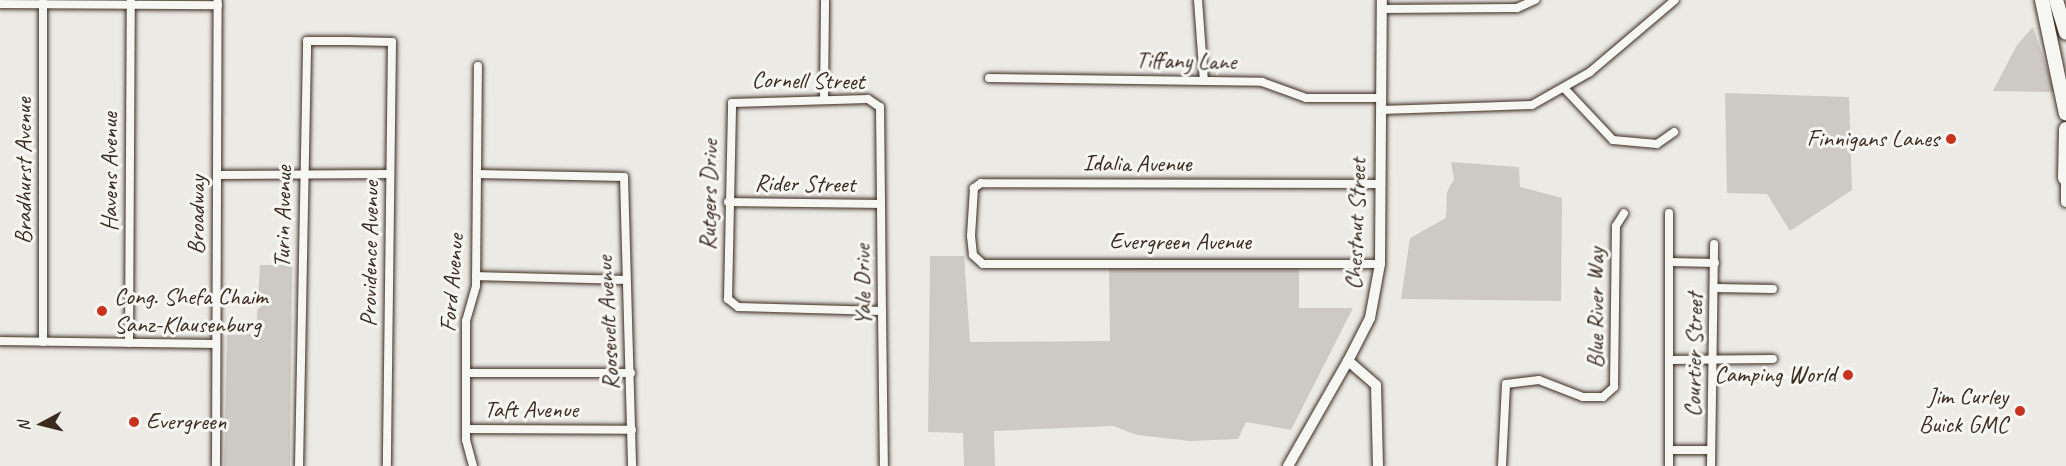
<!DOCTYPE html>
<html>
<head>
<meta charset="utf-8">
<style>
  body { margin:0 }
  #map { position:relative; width:2066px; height:466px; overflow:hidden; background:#ebeae5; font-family:Caveat,sans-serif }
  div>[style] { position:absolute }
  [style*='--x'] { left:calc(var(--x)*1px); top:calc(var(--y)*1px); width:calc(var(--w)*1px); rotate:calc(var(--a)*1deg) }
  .green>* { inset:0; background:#cdcac4 }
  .roads { filter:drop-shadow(0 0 2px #3b2a1e) drop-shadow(0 0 2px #3b2a1e) }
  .street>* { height:8px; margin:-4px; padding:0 4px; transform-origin:4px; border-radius:4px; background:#f6f6f2 }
  .secondary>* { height:10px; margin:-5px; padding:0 5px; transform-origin:5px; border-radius:5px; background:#f6f6f2 }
  .highway>* { height:14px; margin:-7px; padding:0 7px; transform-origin:7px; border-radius:7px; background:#f6f6f2 }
  .dots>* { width:16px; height:16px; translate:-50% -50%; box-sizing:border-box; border:3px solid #f6f6f2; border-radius:50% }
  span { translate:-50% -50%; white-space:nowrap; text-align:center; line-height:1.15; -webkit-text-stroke:6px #f6f6f2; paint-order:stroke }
  .street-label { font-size:24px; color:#3b2a1e }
  .poi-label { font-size:24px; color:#3b2a1e }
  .right { translate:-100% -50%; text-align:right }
  .left { translate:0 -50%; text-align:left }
  .north { position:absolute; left:12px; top:394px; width:60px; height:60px; -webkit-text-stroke:4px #f6f6f2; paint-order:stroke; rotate:263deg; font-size:16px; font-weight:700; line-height:24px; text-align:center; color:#3b2a1e }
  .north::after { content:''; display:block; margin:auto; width:21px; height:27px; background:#3b2a1e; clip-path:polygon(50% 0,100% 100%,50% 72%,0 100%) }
</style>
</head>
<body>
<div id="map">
  <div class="green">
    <i style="clip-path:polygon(2033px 27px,2055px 92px,1993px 91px,2017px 45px)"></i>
    <i style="clip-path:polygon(1725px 93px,1849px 97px,1852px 190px,1790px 231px,1767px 194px,1727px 193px)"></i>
    <i style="clip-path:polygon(1451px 162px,1519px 167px,1520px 187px,1562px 198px,1561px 301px,1401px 299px,1410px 238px,1446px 218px,1447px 192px,1454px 179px)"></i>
    <i style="clip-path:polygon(930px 256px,964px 256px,970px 342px,1110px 341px,1109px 269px,1299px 265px,1299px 308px,1353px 308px,1291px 430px,1246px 422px,1238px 439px,1190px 441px,1137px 435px,1113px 426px,994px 431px,995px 466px,964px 466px,963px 433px,928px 432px)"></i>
    <i style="clip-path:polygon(260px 265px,292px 265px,290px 466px,224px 466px,227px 335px,256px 334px)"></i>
  </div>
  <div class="roads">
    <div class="street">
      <i style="--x:1198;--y:0;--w:81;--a:85.8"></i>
      <i style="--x:0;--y:4;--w:218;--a:0.3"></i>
      <i style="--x:1382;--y:9;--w:135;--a:-0.4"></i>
      <i style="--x:1517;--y:8;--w:20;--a:-24"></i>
      <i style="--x:989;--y:78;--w:273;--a:0.8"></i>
      <i style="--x:1262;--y:82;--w:47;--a:20"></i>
      <i style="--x:1306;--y:98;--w:75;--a:0"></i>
      <i style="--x:1564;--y:88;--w:71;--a:46.7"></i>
      <i style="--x:1613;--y:140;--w:44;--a:5.2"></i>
      <i style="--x:1657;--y:144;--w:21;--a:-35"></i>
      <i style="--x:824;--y:99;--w:99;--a:-89.4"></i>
      <i style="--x:1381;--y:110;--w:151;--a:-1.9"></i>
      <i style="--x:1532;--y:105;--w:67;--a:-29.6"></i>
      <i style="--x:1590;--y:72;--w:111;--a:-40.3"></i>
      <i style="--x:477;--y:174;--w:147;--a:1.2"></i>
      <i style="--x:624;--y:177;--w:289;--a:88.4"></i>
      <i style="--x:218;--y:175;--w:172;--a:-0.3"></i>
      <i style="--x:1380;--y:184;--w:399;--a:-179.9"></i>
      <i style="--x:981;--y:183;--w:9;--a:144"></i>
      <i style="--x:974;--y:188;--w:48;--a:93.6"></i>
      <i style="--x:971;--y:236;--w:19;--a:84"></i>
      <i style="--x:973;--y:255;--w:13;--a:42"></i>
      <i style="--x:983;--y:264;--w:397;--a:0"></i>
      <i style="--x:728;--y:202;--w:153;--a:0.7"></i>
      <i style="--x:1669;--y:213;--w:253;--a:90"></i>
      <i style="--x:1670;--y:262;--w:45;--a:1.3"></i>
      <i style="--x:476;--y:276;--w:149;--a:1.5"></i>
      <i style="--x:1715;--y:288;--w:58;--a:1"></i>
      <i style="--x:882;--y:311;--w:144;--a:-178.4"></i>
      <i style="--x:738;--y:307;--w:13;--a:-141"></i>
      <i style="--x:728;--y:299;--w:196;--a:-88.8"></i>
      <i style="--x:732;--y:103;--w:136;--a:-1.7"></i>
      <i style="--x:868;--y:99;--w:14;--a:34"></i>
      <i style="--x:880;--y:107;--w:97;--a:89.4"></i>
      <i style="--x:881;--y:204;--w:107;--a:89.5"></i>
      <i style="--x:882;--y:311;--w:155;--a:89.3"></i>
      <i style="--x:0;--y:341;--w:215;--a:0.8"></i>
      <i style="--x:43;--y:342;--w:342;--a:-90"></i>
      <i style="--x:129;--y:343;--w:343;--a:-89.7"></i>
      <i style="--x:1669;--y:360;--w:104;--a:-0.6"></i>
      <i style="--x:466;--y:373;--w:165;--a:0"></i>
      <i style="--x:466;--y:429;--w:166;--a:0.3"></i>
      <i style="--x:1669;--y:450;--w:42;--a:0"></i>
      <i style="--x:216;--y:466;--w:466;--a:-89.8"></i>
      <i style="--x:299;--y:466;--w:425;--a:-88.9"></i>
      <i style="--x:307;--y:41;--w:40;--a:0"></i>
      <i style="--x:347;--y:41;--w:45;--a:1.3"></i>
      <i style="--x:392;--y:42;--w:424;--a:90.7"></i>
      <i style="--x:473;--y:466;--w:27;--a:-105"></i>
      <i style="--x:466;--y:440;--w:119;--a:-90"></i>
      <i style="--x:466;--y:321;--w:36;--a:-74"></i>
      <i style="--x:476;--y:286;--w:220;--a:-89.5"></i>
      <i style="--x:1502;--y:466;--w:82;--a:-87.2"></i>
      <i style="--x:1506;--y:384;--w:33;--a:-7"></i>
      <i style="--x:1539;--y:380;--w:47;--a:21.1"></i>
      <i style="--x:1583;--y:397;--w:20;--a:0"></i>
      <i style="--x:1603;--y:397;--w:15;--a:-42"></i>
      <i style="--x:1614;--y:387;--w:161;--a:-89.3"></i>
      <i style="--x:1616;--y:226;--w:15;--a:-58"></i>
      <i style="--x:1711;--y:466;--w:222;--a:-89.2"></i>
    </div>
    <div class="secondary">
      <i style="--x:2066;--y:178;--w:24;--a:90"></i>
      <i style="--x:1288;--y:466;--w:121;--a:-60.3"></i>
      <i style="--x:1378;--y:466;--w:81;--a:-91.4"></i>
      <i style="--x:1376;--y:385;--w:37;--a:-139"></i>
      <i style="--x:1348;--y:361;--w:48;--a:-62.9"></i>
      <i style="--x:1370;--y:318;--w:55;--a:-79.5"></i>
      <i style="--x:1380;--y:264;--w:264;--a:-89.6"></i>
    </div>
    <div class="highway">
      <i style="--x:2042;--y:0;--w:116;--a:78.1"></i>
      <i style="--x:2056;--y:0;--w:34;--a:73"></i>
      <i style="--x:2065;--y:178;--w:49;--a:-88.8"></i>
    </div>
  </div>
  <div class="dots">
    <i style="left:1951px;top:139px;background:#c8321e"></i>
    <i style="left:102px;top:311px;background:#c8321e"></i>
    <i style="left:1848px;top:375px;background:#c8321e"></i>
    <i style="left:2020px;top:411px;background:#c8321e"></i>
    <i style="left:134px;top:422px;background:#c8321e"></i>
  </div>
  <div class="street-label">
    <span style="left:1186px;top:61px;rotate:1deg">Tiffany Lane</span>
    <span style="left:808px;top:81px;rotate:1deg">Cornell Street</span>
    <span style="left:1137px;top:164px">Idalia Avenue</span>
    <span style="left:24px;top:171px;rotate:-90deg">Bradhurst Avenue</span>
    <span style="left:110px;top:172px;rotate:-90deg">Havens Avenue</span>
    <span style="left:805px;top:184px;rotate:1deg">Rider Street</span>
    <span style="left:709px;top:195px;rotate:-89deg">Rutgers Drive</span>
    <span style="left:197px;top:215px;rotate:-89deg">Broadway</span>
    <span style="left:283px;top:217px;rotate:-89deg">Turin Avenue</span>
    <span style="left:1356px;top:224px;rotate:-88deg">Chestnut Street</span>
    <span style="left:1180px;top:242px">Evergreen Avenue</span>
    <span style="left:370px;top:254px;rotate:-89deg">Providence Avenue</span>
    <span style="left:452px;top:283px;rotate:-85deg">Ford Avenue</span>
    <span style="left:863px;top:285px;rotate:-91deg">Yale Drive</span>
    <span style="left:1596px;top:308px;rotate:-90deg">Blue River Way</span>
    <span style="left:608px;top:323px;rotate:-93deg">Roosevelt Avenue</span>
    <span style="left:1694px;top:355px;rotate:-89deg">Courtier Street</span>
    <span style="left:531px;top:410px">Taft Avenue</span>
  </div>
  <div class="poi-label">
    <span class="right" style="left:1939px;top:139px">Finnigans Lanes</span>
    <span class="left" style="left:114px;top:311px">Cong. Shefa Chaim<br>Sanz-Klausenburg</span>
    <span class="right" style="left:1836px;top:375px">Camping World</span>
    <span class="right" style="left:2008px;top:411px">Jim Curley<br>Buick GMC</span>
    <span class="left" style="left:146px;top:422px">Evergreen</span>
  </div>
  <div class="north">N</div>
</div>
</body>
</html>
